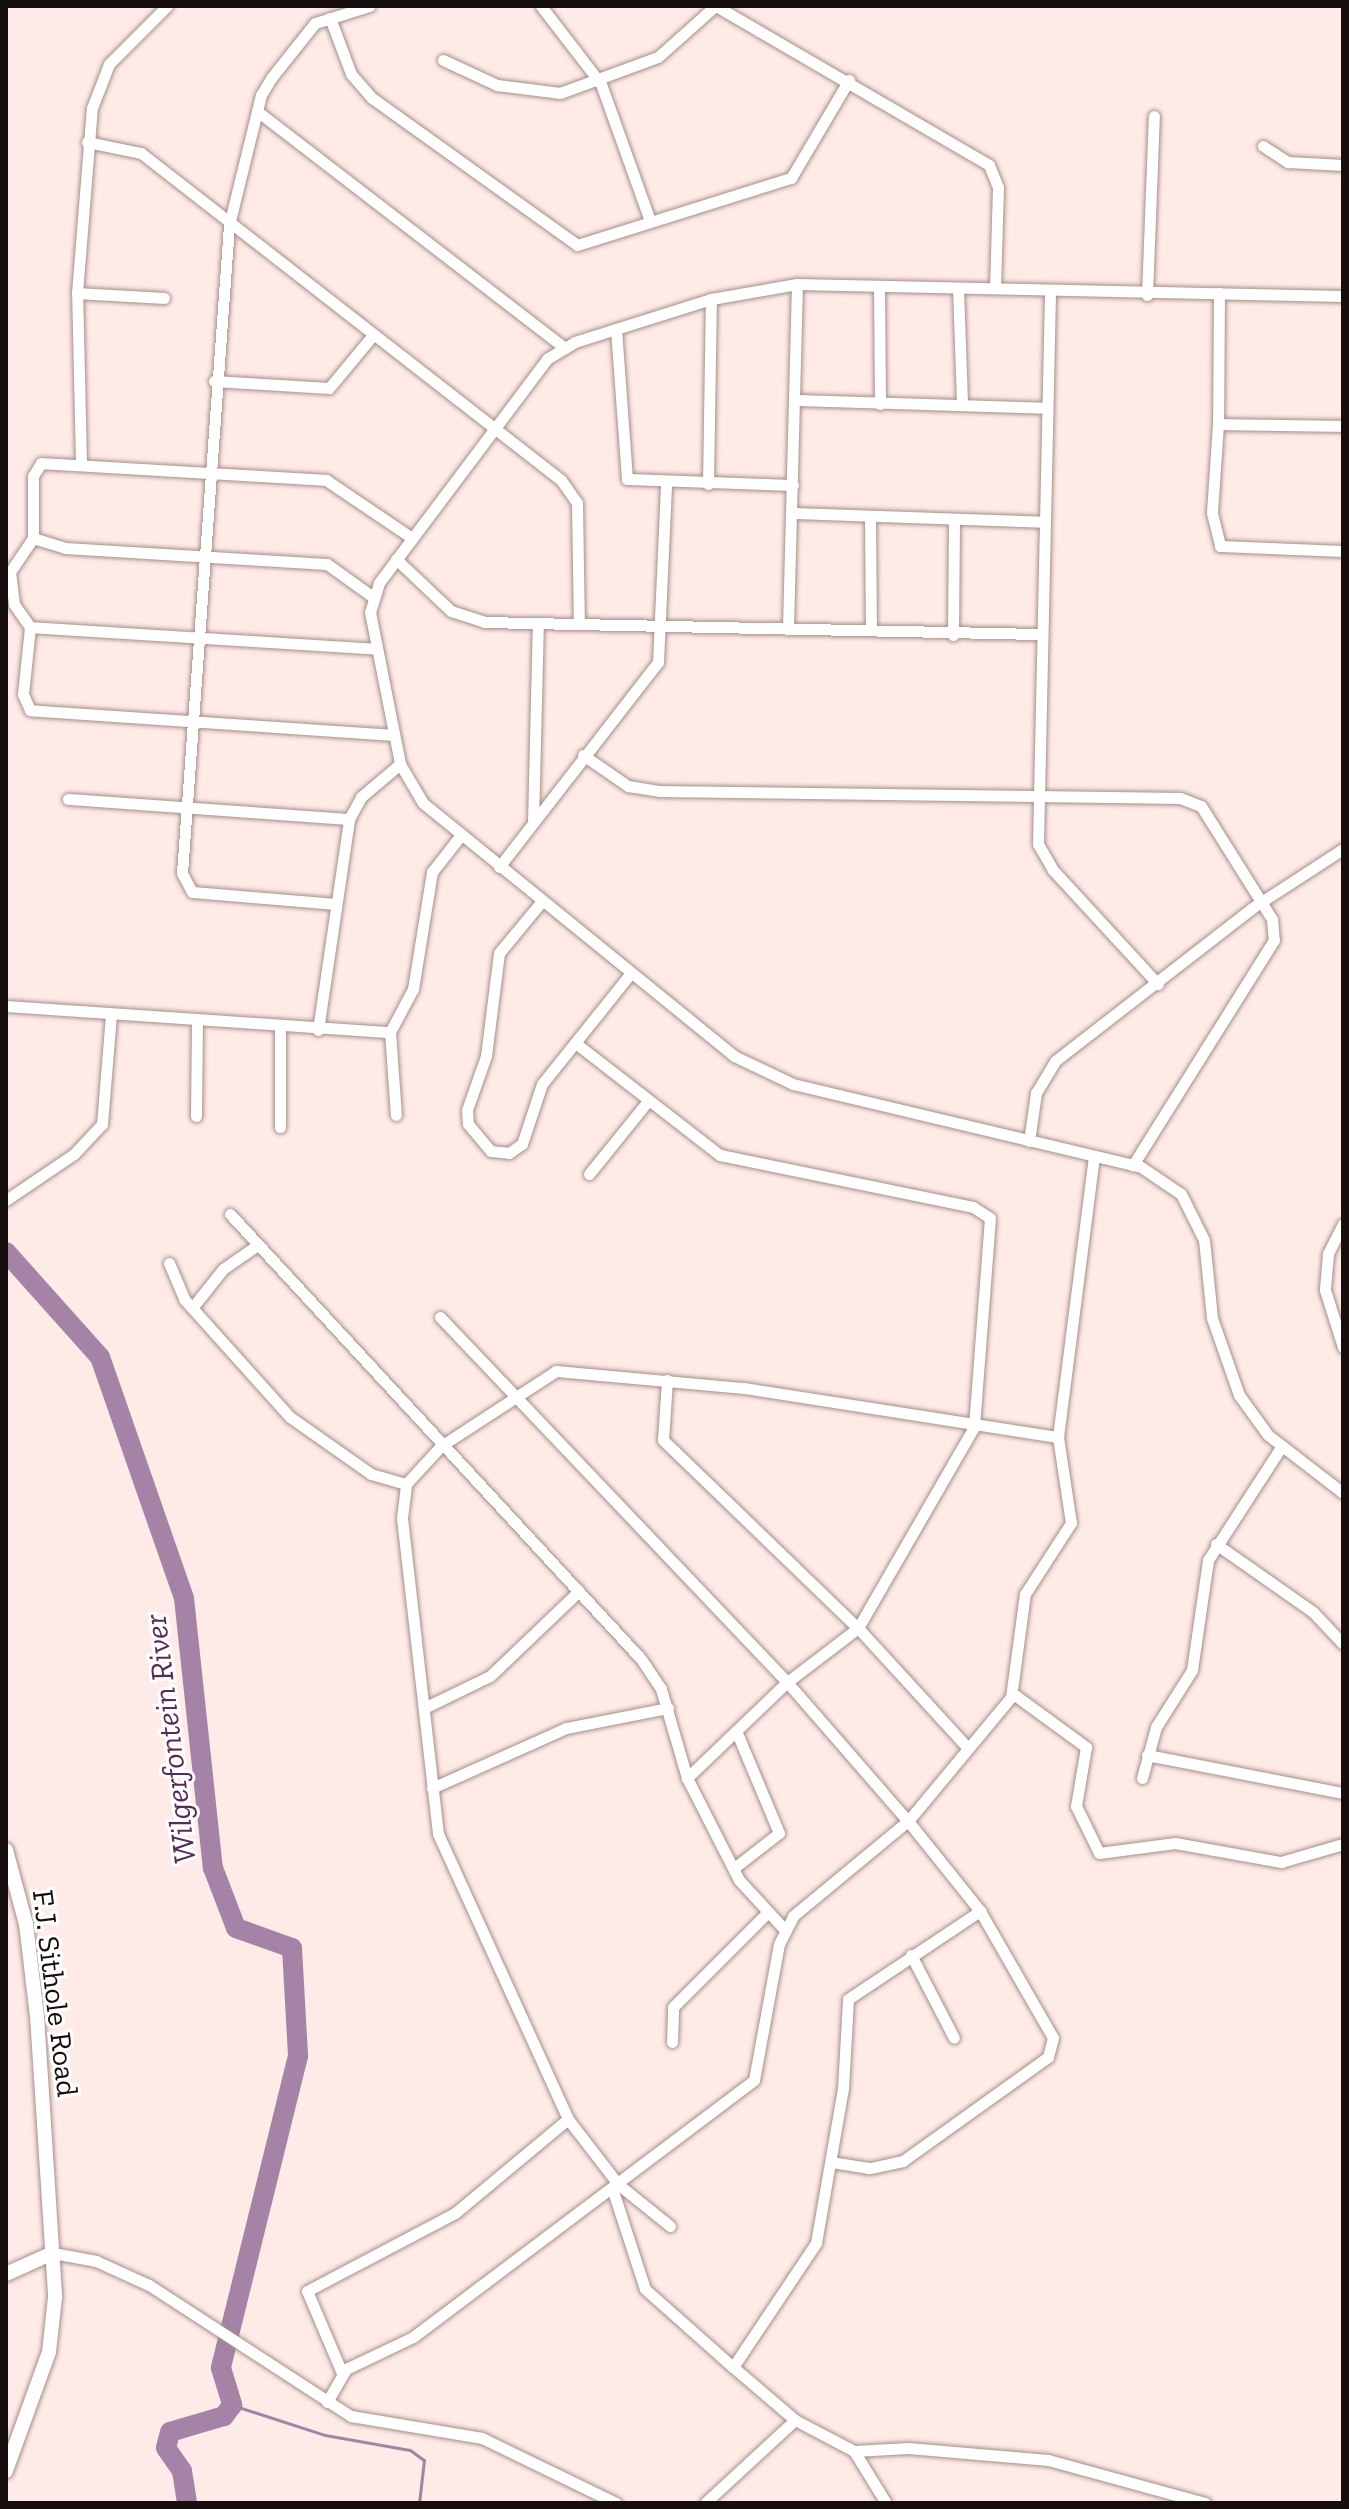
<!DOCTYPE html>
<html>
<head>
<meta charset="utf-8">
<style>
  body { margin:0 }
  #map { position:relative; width:1349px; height:2509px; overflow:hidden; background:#feeae6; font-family:"Zilla Slab",serif }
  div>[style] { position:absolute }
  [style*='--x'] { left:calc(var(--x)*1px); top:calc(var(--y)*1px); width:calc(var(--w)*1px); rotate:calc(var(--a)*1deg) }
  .stream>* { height:3px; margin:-1.5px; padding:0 1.5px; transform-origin:1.5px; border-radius:1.5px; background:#a583a6 }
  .river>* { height:20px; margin:-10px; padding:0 10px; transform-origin:10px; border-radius:10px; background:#a583a6 }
  .roads { filter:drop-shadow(0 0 2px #a58e8a) drop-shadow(0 0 2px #a58e8a) }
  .minor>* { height:11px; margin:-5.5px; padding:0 5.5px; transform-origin:5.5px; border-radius:5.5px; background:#fff }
  .tertiary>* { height:14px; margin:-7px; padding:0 7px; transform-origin:7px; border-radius:7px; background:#fff }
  span { translate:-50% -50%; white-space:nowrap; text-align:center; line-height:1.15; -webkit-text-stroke:6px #fff; paint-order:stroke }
  .street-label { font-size:30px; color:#160e0c }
  .water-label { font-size:32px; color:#572a59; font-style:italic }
  .frame { position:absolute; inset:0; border:8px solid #160e0c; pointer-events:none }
</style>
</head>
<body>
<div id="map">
  <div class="stream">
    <i style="--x:232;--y:2405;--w:98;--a:17.9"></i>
    <i style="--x:325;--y:2435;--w:86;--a:10"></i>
    <i style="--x:410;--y:2450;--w:17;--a:36"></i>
    <i style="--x:424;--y:2460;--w:43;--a:96.6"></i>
    <i style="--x:447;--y:2503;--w:25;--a:0"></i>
  </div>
  <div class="river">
    <i style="--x:6;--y:1252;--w:141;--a:48.2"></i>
    <i style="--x:100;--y:1357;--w:255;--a:70.8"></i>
    <i style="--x:184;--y:1598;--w:272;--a:83.9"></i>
    <i style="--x:213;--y:1868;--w:64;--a:69"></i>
    <i style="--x:236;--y:1928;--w:59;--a:19.7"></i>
    <i style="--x:292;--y:1948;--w:108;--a:86.8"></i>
    <i style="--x:298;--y:2056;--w:321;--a:103.9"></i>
    <i style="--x:221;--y:2368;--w:39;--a:73"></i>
    <i style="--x:232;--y:2405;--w:14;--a:126"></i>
    <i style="--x:224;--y:2416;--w:56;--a:163.5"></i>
    <i style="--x:170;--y:2432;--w:16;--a:104"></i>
    <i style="--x:166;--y:2448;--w:28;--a:55"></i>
    <i style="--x:182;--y:2471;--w:32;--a:81"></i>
  </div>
  <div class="roads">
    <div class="minor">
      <i style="--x:541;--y:6;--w:98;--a:52.4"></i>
      <i style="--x:601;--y:84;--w:145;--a:70.3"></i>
      <i style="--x:716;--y:6;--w:316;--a:30.2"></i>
      <i style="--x:989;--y:165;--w:24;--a:68"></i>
      <i style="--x:998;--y:187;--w:100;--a:91.7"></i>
      <i style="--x:330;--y:18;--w:60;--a:69.4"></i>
      <i style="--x:351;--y:74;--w:32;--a:49"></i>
      <i style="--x:372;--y:98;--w:252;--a:35.6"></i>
      <i style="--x:577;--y:245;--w:224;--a:-17.4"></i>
      <i style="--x:791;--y:178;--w:114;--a:-59.4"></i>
      <i style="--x:443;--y:60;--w:60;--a:24.8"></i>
      <i style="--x:497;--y:85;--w:64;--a:7.2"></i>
      <i style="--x:560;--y:93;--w:104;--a:-20.2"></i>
      <i style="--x:658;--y:57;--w:76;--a:-41.8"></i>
      <i style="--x:257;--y:111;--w:385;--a:37.6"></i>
      <i style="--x:87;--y:142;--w:55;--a:11.5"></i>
      <i style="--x:141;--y:153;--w:532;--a:37.9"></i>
      <i style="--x:561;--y:480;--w:28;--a:55"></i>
      <i style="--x:577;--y:503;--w:121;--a:89.1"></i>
      <i style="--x:1263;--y:146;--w:30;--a:33"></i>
      <i style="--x:1288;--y:162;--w:55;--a:3.1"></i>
      <i style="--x:879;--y:286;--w:118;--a:89.5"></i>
      <i style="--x:958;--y:288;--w:117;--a:88"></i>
      <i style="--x:77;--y:293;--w:87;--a:3.3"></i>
      <i style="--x:1050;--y:293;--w:551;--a:91.25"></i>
      <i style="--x:1038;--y:844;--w:30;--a:60"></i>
      <i style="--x:1053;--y:870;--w:155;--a:47.4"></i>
      <i style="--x:1219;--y:293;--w:131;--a:90.4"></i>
      <i style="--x:1218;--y:424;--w:125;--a:0.9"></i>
      <i style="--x:1147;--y:295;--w:179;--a:-87.8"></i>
      <i style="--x:1343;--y:296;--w:546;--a:-178.74"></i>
      <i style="--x:797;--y:284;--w:87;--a:170.1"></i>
      <i style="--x:711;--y:299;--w:143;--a:162.5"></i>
      <i style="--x:575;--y:342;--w:33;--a:149"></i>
      <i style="--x:547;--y:359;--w:280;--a:126.9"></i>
      <i style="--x:379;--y:583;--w:30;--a:107"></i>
      <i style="--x:370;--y:612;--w:155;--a:78.8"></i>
      <i style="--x:400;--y:764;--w:45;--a:59.5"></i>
      <i style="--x:423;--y:803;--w:401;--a:39.1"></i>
      <i style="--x:734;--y:1056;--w:65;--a:25.4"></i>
      <i style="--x:793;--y:1084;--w:358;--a:13.4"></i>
      <i style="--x:1141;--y:1167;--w:48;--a:34"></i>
      <i style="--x:1181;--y:1194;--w:51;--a:63.4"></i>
      <i style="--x:1204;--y:1240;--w:78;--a:84.1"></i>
      <i style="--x:1212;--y:1318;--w:82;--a:70.7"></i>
      <i style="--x:1239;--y:1395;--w:49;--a:54.1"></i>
      <i style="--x:1268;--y:1435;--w:95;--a:37.7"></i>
      <i style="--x:616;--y:329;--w:150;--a:85.8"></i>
      <i style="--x:627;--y:479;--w:166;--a:2.1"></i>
      <i style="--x:214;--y:381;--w:115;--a:3.5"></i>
      <i style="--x:329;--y:388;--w:69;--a:-50.3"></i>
      <i style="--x:795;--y:400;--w:252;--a:1.8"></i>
      <i style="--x:1218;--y:424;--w:89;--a:93.9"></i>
      <i style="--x:1212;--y:513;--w:34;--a:76"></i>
      <i style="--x:1220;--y:546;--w:123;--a:2.3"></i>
      <i style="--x:81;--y:463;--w:170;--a:-91.3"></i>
      <i style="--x:77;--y:293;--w:186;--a:-85.4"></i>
      <i style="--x:92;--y:108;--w:47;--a:-68.9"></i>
      <i style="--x:109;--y:64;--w:82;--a:-45"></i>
      <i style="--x:708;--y:484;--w:185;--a:-89.1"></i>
      <i style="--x:793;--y:513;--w:252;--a:2"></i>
      <i style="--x:870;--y:518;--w:112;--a:89.5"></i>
      <i style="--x:33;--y:538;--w:34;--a:17"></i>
      <i style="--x:65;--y:548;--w:262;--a:3.5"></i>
      <i style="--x:327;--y:564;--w:57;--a:35.7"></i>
      <i style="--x:396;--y:559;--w:76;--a:43.4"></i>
      <i style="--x:451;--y:611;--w:35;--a:18"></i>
      <i style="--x:484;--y:622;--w:556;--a:1.24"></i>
      <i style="--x:30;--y:627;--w:347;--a:3.6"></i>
      <i style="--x:788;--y:627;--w:343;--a:-88.5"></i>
      <i style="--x:953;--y:635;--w:115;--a:-89.5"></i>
      <i style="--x:394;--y:735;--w:365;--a:-176.1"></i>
      <i style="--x:30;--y:710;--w:17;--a:-114"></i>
      <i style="--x:23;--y:694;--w:67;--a:-84"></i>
      <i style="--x:30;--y:627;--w:28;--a:-125"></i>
      <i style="--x:14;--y:604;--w:32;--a:-97"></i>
      <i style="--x:10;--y:572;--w:41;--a:-55.9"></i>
      <i style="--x:33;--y:538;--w:62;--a:-90"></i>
      <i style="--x:33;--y:476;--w:15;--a:-58"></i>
      <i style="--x:41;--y:463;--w:286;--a:3.4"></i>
      <i style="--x:326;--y:480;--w:104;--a:34"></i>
      <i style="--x:583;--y:755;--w:55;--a:34.6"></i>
      <i style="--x:628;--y:786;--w:31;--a:9"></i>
      <i style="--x:659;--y:791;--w:521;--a:0.77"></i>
      <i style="--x:1180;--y:798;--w:22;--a:21"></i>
      <i style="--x:1201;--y:806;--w:133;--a:57.9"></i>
      <i style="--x:1272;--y:919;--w:21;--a:85"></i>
      <i style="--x:1274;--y:940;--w:266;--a:122.1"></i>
      <i style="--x:68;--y:799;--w:282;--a:4.1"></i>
      <i style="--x:533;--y:823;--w:200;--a:-88.6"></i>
      <i style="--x:499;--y:867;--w:259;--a:-52.2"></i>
      <i style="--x:658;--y:662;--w:179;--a:-87.4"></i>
      <i style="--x:542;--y:901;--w:67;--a:129.6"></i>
      <i style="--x:499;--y:953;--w:104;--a:97.2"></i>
      <i style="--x:486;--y:1056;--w:57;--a:109.4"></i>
      <i style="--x:467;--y:1110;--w:14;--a:86"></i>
      <i style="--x:468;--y:1124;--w:35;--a:50"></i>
      <i style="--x:491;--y:1151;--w:18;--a:6"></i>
      <i style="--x:509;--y:1153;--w:16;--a:-35"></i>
      <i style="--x:522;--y:1144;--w:63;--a:-71.6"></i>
      <i style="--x:542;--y:1084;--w:142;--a:-51.3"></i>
      <i style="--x:336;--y:904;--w:144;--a:-175.2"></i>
      <i style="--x:192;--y:892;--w:21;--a:-118"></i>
      <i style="--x:182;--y:873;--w:650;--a:-85.85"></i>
      <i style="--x:229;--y:225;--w:134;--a:-76.2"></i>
      <i style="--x:261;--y:95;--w:21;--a:-59"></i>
      <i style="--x:272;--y:77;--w:69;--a:-51.5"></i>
      <i style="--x:315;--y:23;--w:57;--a:-17.5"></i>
      <i style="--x:6;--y:1006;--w:385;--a:3.9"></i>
      <i style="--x:390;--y:1032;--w:49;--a:-61.9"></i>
      <i style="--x:413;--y:989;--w:119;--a:-80.8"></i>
      <i style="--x:432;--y:872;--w:47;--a:-51.9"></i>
      <i style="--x:280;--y:1027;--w:100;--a:90"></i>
      <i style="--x:318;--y:1030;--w:213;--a:-81.6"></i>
      <i style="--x:349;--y:819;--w:25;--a:-61"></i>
      <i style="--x:361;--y:797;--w:51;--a:-40.2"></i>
      <i style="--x:390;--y:1032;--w:83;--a:85.9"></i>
      <i style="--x:578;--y:1045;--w:180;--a:37.8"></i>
      <i style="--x:720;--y:1155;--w:258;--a:11.6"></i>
      <i style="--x:973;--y:1207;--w:20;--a:33"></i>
      <i style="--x:990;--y:1218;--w:210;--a:94.4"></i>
      <i style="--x:974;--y:1427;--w:232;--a:120"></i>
      <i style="--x:858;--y:1628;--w:89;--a:142.7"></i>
      <i style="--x:787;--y:1682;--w:139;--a:136.2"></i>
      <i style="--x:196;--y:1116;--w:95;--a:-89.4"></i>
      <i style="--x:1029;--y:1141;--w:49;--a:-81.7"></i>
      <i style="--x:1036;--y:1093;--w:37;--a:-59"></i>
      <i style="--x:1055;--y:1061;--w:249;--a:-37.8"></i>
      <i style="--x:1252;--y:908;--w:108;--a:-33"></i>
      <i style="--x:589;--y:1174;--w:92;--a:-51.1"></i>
      <i style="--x:6;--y:1200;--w:82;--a:-34.1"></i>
      <i style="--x:74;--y:1154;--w:41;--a:-47"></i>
      <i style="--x:102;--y:1124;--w:110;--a:-85.3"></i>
      <i style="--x:230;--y:1214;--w:606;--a:47.27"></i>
      <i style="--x:641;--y:1659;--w:36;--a:56"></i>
      <i style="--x:661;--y:1689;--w:93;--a:73.7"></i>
      <i style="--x:687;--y:1778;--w:114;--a:63"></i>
      <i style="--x:739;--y:1880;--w:67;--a:47.4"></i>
      <i style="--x:1343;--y:1224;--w:34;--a:117"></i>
      <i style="--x:1328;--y:1254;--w:36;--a:95"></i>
      <i style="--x:1325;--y:1290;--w:60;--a:72.5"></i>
      <i style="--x:169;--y:1263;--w:39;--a:67"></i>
      <i style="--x:184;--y:1299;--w:159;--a:48.1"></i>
      <i style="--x:290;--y:1417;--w:99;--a:35.1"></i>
      <i style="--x:371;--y:1474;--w:36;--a:16"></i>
      <i style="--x:192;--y:1308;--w:50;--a:-51.5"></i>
      <i style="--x:223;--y:1269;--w:39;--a:-35"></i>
      <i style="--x:440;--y:1317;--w:504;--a:46.45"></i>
      <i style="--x:787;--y:1682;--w:184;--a:49"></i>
      <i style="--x:908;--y:1821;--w:115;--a:51.3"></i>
      <i style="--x:980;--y:1911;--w:146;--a:60.1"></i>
      <i style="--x:1053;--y:2038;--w:20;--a:105"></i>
      <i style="--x:1048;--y:2057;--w:178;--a:144.4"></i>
      <i style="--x:903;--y:2161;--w:35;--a:168"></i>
      <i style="--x:869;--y:2168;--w:36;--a:-171"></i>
      <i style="--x:667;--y:1380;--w:60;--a:93.8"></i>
      <i style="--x:663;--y:1440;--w:271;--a:44"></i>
      <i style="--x:858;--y:1628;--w:161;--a:47.5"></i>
      <i style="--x:1216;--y:1544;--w:118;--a:35"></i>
      <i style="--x:1313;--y:1612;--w:44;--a:46.8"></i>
      <i style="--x:1012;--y:1693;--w:92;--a:36.1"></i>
      <i style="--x:1086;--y:1747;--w:60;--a:99.6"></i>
      <i style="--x:1076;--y:1806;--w:52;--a:63.9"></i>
      <i style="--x:1099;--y:1853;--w:77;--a:-7.5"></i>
      <i style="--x:1175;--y:1843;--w:108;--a:10.2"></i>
      <i style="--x:1281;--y:1862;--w:65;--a:-16.2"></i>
      <i style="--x:424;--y:1708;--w:73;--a:-25.9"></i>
      <i style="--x:490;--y:1676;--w:123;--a:-43.7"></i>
      <i style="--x:1147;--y:1755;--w:200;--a:11"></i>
      <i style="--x:1142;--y:1778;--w:53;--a:-74.6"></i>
      <i style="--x:1156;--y:1727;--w:67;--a:-57.7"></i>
      <i style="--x:1192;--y:1670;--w:111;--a:-81.7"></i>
      <i style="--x:1208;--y:1560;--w:135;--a:-57.1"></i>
      <i style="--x:432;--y:1788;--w:147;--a:-24.1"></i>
      <i style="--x:566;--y:1728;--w:104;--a:-11.1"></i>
      <i style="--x:734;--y:1868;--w:57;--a:-37.9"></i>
      <i style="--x:779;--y:1833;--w:108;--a:-112.8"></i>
      <i style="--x:911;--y:1955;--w:93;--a:62.6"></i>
      <i style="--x:672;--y:2042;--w:35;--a:-88"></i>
      <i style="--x:673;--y:2007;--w:134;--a:-45"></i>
      <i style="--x:612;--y:2188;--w:106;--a:71.9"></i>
      <i style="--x:645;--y:2289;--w:118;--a:41.6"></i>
      <i style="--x:670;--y:2226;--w:67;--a:-141.1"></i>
      <i style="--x:618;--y:2184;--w:82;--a:-127.6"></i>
      <i style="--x:568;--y:2119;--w:313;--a:-114.5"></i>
      <i style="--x:438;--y:1834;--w:318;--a:-96.5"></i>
      <i style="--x:402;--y:1518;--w:34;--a:-83"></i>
      <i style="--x:406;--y:1484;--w:52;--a:-47.4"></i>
      <i style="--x:441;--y:1446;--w:137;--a:-33.1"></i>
      <i style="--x:556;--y:1371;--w:189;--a:5.2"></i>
      <i style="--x:744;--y:1388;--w:318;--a:8.9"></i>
      <i style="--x:53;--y:2253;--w:44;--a:10.5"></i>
      <i style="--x:96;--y:2261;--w:58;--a:24.4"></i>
      <i style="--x:149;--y:2285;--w:241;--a:33"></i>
      <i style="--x:351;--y:2416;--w:133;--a:9.5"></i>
      <i style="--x:482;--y:2438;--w:149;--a:25.9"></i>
      <i style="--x:342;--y:2373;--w:89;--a:-113.1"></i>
      <i style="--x:307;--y:2291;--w:167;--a:-27.8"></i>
      <i style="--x:455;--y:2213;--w:147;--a:-39.8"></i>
      <i style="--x:327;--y:2402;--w:38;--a:-60"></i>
      <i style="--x:346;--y:2369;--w:74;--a:-25.5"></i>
      <i style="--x:413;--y:2337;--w:427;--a:-37"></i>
      <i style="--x:754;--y:2080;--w:138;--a:-79.6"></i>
      <i style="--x:779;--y:1944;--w:31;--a:-63"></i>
      <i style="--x:793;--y:1916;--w:149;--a:-39.6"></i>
      <i style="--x:908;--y:1821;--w:161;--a:-50.3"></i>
      <i style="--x:1011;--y:1697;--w:104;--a:-82.3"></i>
      <i style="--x:1025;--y:1594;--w:85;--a:-57.1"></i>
      <i style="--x:1071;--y:1523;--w:87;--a:-98.6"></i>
      <i style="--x:1058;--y:1437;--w:283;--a:-82.7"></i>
      <i style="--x:795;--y:2420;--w:82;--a:-139.5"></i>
      <i style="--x:733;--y:2367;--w:149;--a:-56.2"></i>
      <i style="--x:816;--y:2243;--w:156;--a:-80.1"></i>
      <i style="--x:843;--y:2089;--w:90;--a:-86.8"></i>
      <i style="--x:848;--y:1999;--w:159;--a:-33.7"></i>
      <i style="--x:854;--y:2451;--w:54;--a:-3.2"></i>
      <i style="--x:908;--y:2448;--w:141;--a:4.9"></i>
      <i style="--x:1048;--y:2460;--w:163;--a:15.3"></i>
      <i style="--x:705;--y:2503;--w:122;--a:-42.7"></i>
      <i style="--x:795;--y:2420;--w:67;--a:27.7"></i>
      <i style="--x:854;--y:2451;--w:61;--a:58.4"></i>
    </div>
    <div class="tertiary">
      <i style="--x:6;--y:1850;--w:77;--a:74.9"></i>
      <i style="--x:26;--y:1924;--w:93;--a:83.2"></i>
      <i style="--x:37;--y:2016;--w:282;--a:86.3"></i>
      <i style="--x:55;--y:2297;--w:55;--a:96.2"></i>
      <i style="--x:49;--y:2352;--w:127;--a:109.9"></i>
      <i style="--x:6;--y:2274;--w:51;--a:-24.1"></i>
    </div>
  </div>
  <div class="street-label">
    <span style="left:55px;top:1993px;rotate:83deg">F.J. Sithole Road</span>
  </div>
  <div class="water-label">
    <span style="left:170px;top:1739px;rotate:-97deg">Wilgerfontein River</span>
  </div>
  <div class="frame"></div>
</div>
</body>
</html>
